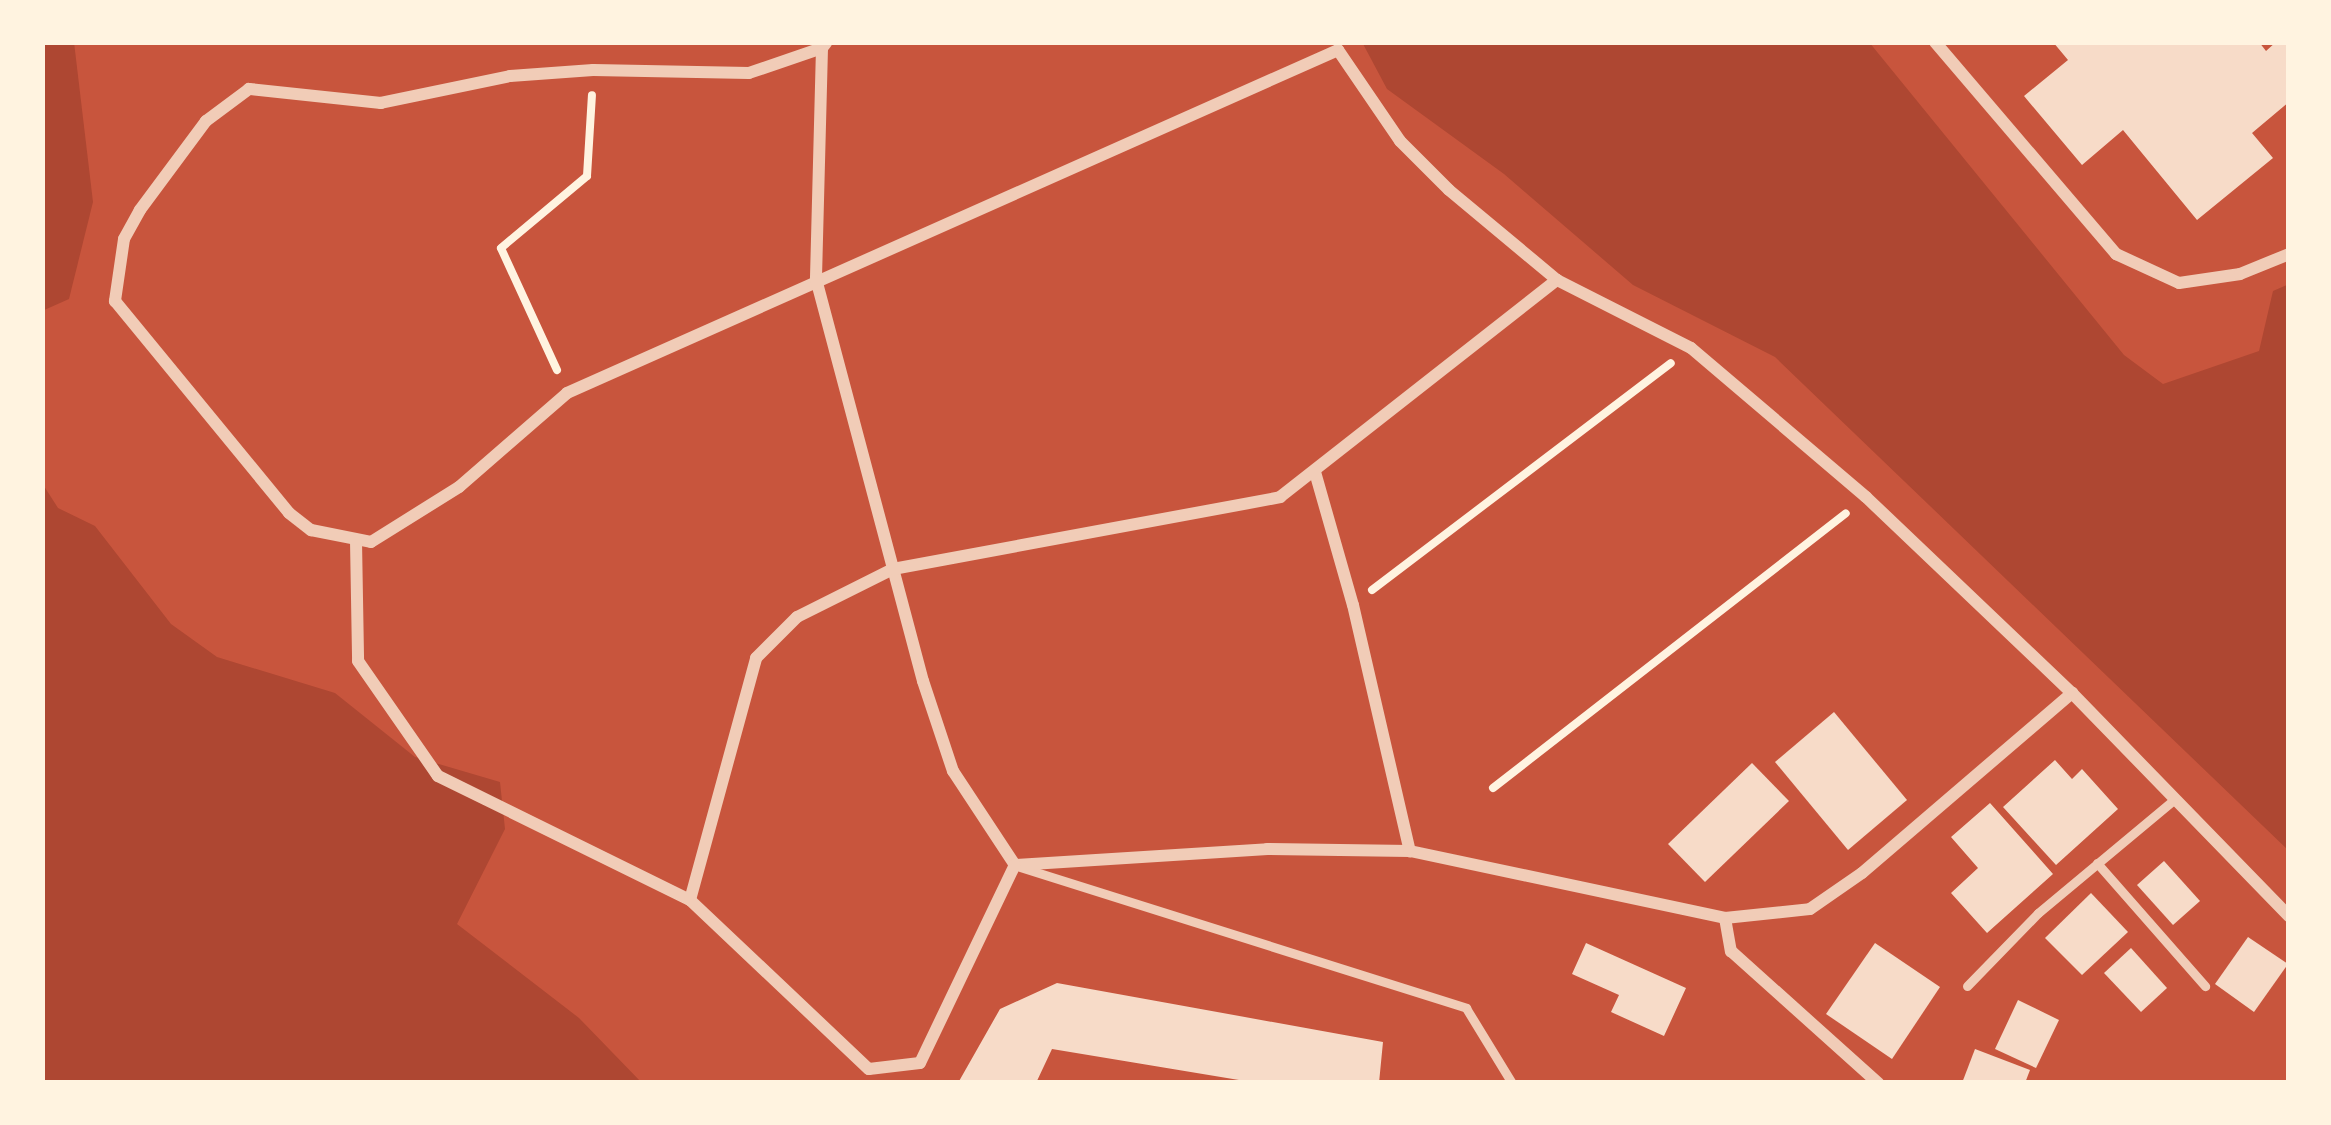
<!DOCTYPE html>
<html>
<head>
<meta charset="utf-8">
<style>
  body { margin:0 }
  #map { position:relative; width:2331px; height:1125px; overflow:hidden; background:#c8553d; font-family:"DM Sans",sans-serif }
  div>[style] { position:absolute }
  [style*='--x'] { left:calc(var(--x)*1px); top:calc(var(--y)*1px); width:calc(var(--w)*1px); rotate:calc(var(--a)*1deg) }
  .green>* { inset:0; background:#ae4732 }
  .building>* { inset:0; background:#f7dbc8 }
  .path>* { height:8px; margin:-4px; padding:0 4px; transform-origin:4px; border-radius:4px; background:#fff3e0 }
  .service>* { height:9px; margin:-4.5px; padding:0 4.5px; transform-origin:4.5px; border-radius:4.5px; background:#f1ccb7 }
  .minor>* { height:12px; margin:-6px; padding:0 6px; transform-origin:6px; border-radius:6px; background:#f1ccb7 }
  span { translate:-50% -50%; white-space:nowrap; text-align:center; line-height:1.15; -webkit-text-stroke:12px #fff3e0; paint-order:stroke }
  .frame { position:absolute; inset:0; border:45px solid #fff3e0; pointer-events:none }
</style>
</head>
<body>
<div id="map">
  <div class="green">
    <i style="clip-path:polygon(42px 42px,74px 42px,93px 202px,69px 299px,42px 311px)"></i>
    <i style="clip-path:polygon(1362px 42px,1869px 42px,2124px 355px,2163px 384px,2259px 351px,2273px 291px,2289px 284px,2289px 851px,1775px 357px,1633px 285px,1504px 174px,1387px 89px)"></i>
    <i style="clip-path:polygon(42px 483px,58px 508px,95px 526px,171px 624px,217px 657px,335px 693px,415px 757px,500px 782px,505px 829px,457px 924px,579px 1018px,642px 1083px,42px 1083px)"></i>
  </div>
  <div class="building">
    <i style="clip-path:polygon(2053px 42px,2259px 42px,2266px 51px,2276px 42px,2289px 42px,2289px 102px,2252px 133px,2273px 158px,2197px 220px,2123px 130px,2082px 165px,2024px 96px,2068px 60px)"></i>
    <i style="clip-path:polygon(1834px 712px,1907px 800px,1848px 850px,1775px 762px)"></i>
    <i style="clip-path:polygon(2055px 760px,2072px 779px,2082px 769px,2118px 809px,2056px 865px,2003px 807px)"></i>
    <i style="clip-path:polygon(1752px 763px,1789px 801px,1705px 882px,1668px 844px)"></i>
    <i style="clip-path:polygon(1990px 803px,2053px 874px,1987px 933px,1951px 893px,1978px 868px,1951px 837px)"></i>
    <i style="clip-path:polygon(2164px 861px,2200px 901px,2173px 925px,2137px 885px)"></i>
    <i style="clip-path:polygon(2091px 893px,2128px 932px,2082px 975px,2045px 938px)"></i>
    <i style="clip-path:polygon(2248px 937px,2288px 964px,2254px 1012px,2215px 984px)"></i>
    <i style="clip-path:polygon(1586px 943px,1686px 988px,1664px 1036px,1611px 1012px,1619px 995px,1572px 974px)"></i>
    <i style="clip-path:polygon(1875px 943px,1940px 987px,1892px 1059px,1826px 1014px)"></i>
    <i style="clip-path:polygon(2131px 948px,2167px 988px,2141px 1012px,2104px 973px)"></i>
    <i style="clip-path:polygon(1057px 983px,1383px 1042px,1379px 1083px,1257px 1083px,1052px 1049px,1036px 1083px,958px 1083px,1000px 1009px)"></i>
    <i style="clip-path:polygon(2018px 1000px,2059px 1020px,2036px 1068px,1995px 1049px)"></i>
    <i style="clip-path:polygon(1975px 1049px,2030px 1070px,2025px 1083px,1962px 1083px)"></i>
  </div>
  <div class="path">
    <i style="--x:557;--y:370;--w:134;--a:-114.7"></i>
    <i style="--x:501;--y:248;--w:112;--a:-39.9"></i>
    <i style="--x:587;--y:176;--w:81;--a:-86.5"></i>
    <i style="--x:1372;--y:590;--w:375;--a:-37.2"></i>
    <i style="--x:1493;--y:788;--w:447;--a:-37.9"></i>
  </div>
  <div class="service">
    <i style="--x:2097;--y:863;--w:164;--a:48.7"></i>
    <i style="--x:1020;--y:867;--w:468;--a:17.5"></i>
    <i style="--x:1466;--y:1008;--w:88;--a:58.5"></i>
    <i style="--x:1967;--y:986;--w:102;--a:-45.8"></i>
    <i style="--x:2038;--y:913;--w:178;--a:-39.8"></i>
  </div>
  <div class="minor">
    <i style="--x:820;--y:42;--w:6;--a:72"></i>
    <i style="--x:822;--y:48;--w:77;--a:161.1"></i>
    <i style="--x:749;--y:73;--w:156;--a:-178.9"></i>
    <i style="--x:593;--y:70;--w:83;--a:175.9"></i>
    <i style="--x:510;--y:76;--w:132;--a:168.2"></i>
    <i style="--x:381;--y:103;--w:133;--a:-173.9"></i>
    <i style="--x:249;--y:89;--w:54;--a:143.3"></i>
    <i style="--x:206;--y:121;--w:111;--a:126.6"></i>
    <i style="--x:140;--y:210;--w:33;--a:119"></i>
    <i style="--x:124;--y:239;--w:63;--a:98.3"></i>
    <i style="--x:115;--y:301;--w:274;--a:50.6"></i>
    <i style="--x:289;--y:513;--w:28;--a:38"></i>
    <i style="--x:311;--y:530;--w:61;--a:11.3"></i>
    <i style="--x:371;--y:542;--w:104;--a:-32"></i>
    <i style="--x:459;--y:487;--w:143;--a:-41"></i>
    <i style="--x:567;--y:393;--w:844;--a:-23.98"></i>
    <i style="--x:1338;--y:50;--w:110;--a:55.7"></i>
    <i style="--x:1400;--y:141;--w:69;--a:45"></i>
    <i style="--x:1449;--y:190;--w:141;--a:39.8"></i>
    <i style="--x:1557;--y:280;--w:150;--a:26.9"></i>
    <i style="--x:1691;--y:348;--w:230;--a:40.4"></i>
    <i style="--x:1866;--y:497;--w:284;--a:43.6"></i>
    <i style="--x:2072;--y:693;--w:311;--a:45.8"></i>
    <i style="--x:1935;--y:42;--w:279;--a:49.5"></i>
    <i style="--x:2116;--y:254;--w:69;--a:24.7"></i>
    <i style="--x:2179;--y:283;--w:62;--a:-8.4"></i>
    <i style="--x:2240;--y:274;--w:53;--a:-22.2"></i>
    <i style="--x:826;--y:43;--w:6;--a:129"></i>
    <i style="--x:822;--y:48;--w:231;--a:91.5"></i>
    <i style="--x:816;--y:279;--w:416;--a:75.1"></i>
    <i style="--x:923;--y:681;--w:95;--a:71.6"></i>
    <i style="--x:953;--y:771;--w:113;--a:56.6"></i>
    <i style="--x:1015;--y:865;--w:253;--a:-3.6"></i>
    <i style="--x:1267;--y:849;--w:143;--a:0.8"></i>
    <i style="--x:1410;--y:851;--w:322;--a:12"></i>
    <i style="--x:1725;--y:918;--w:85;--a:-6"></i>
    <i style="--x:1810;--y:909;--w:63;--a:-34.7"></i>
    <i style="--x:1862;--y:873;--w:277;--a:-40.6"></i>
    <i style="--x:1315;--y:472;--w:138;--a:74.1"></i>
    <i style="--x:1353;--y:605;--w:253;--a:77"></i>
    <i style="--x:356;--y:541;--w:120;--a:89"></i>
    <i style="--x:358;--y:661;--w:140;--a:55.2"></i>
    <i style="--x:438;--y:776;--w:281;--a:26.2"></i>
    <i style="--x:690;--y:900;--w:246;--a:43.4"></i>
    <i style="--x:869;--y:1069;--w:51;--a:-6.7"></i>
    <i style="--x:920;--y:1063;--w:220;--a:-64.4"></i>
    <i style="--x:690;--y:900;--w:251;--a:-74.7"></i>
    <i style="--x:756;--y:658;--w:58;--a:-45"></i>
    <i style="--x:797;--y:617;--w:107;--a:-26.6"></i>
    <i style="--x:893;--y:569;--w:394;--a:-10.5"></i>
    <i style="--x:1280;--y:497;--w:352;--a:-38.1"></i>
    <i style="--x:1725;--y:918;--w:34;--a:80"></i>
    <i style="--x:1731;--y:951;--w:198;--a:41.9"></i>
  </div>
  <div class="frame"></div>
</div>
</body>
</html>
